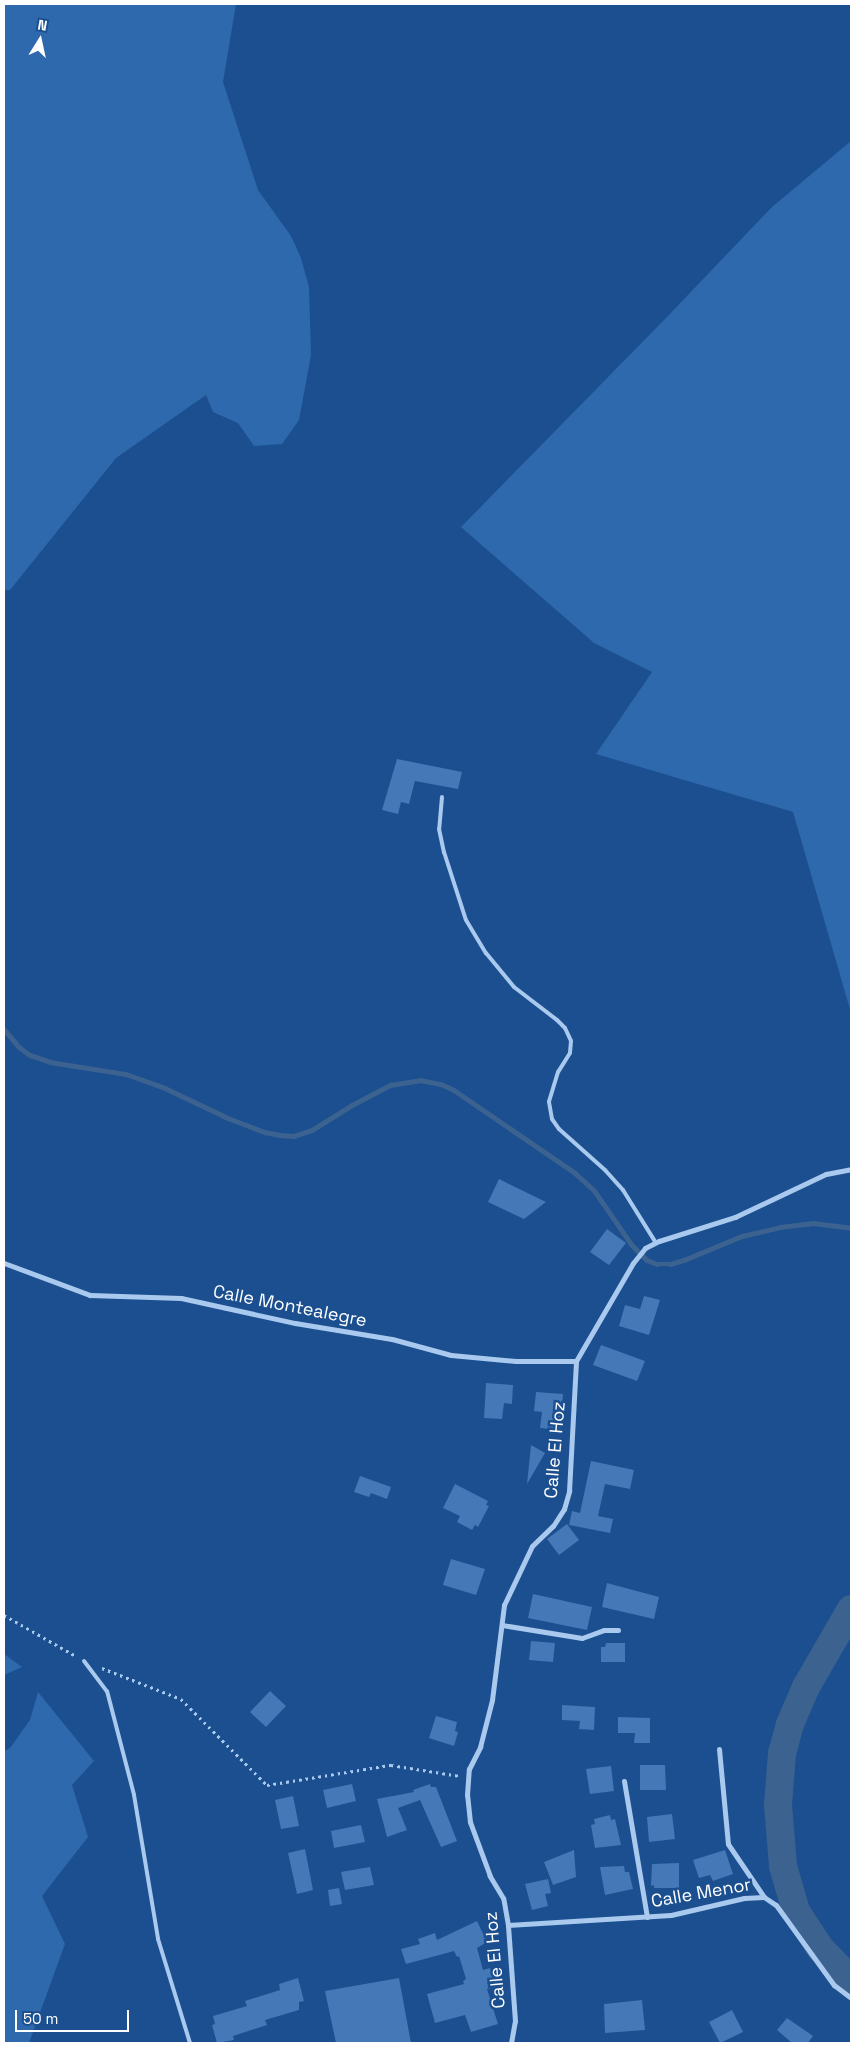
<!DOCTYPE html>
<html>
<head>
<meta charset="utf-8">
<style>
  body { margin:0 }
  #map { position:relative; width:855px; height:2047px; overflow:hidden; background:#1b4f8f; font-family:"Space Grotesk",sans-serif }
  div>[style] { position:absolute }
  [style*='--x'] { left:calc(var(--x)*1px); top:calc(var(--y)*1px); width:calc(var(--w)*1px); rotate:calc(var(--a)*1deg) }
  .green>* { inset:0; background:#2e69ad }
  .stream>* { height:4.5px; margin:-2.25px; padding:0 2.25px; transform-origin:2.25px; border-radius:2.25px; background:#3c6290 }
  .river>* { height:28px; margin:-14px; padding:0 14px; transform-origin:14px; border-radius:14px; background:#3c6290 }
  .building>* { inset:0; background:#4478b7 }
  .path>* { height:2.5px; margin-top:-1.25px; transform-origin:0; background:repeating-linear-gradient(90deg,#a9c9ee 0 2.5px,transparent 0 6.5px) }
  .service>* { height:4px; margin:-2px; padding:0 2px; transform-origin:2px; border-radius:2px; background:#a9c9ee }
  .minor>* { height:5px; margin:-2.5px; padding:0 2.5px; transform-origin:2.5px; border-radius:2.5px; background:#a9c9ee }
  span { translate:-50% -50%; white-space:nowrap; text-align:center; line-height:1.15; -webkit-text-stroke:5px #1b4f8f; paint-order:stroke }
  .street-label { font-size:18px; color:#fff }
  .frame { position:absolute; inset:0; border:5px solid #fff; pointer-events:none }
  .north { position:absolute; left:15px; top:15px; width:50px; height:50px; -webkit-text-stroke:4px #1b4f8f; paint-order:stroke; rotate:10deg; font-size:14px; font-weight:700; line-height:20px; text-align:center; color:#fff }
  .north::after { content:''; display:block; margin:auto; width:18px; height:22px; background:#fff; clip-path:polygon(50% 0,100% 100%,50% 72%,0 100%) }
  .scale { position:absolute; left:15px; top:2010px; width:114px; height:22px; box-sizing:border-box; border:2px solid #fff; border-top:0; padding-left:6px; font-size:15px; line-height:18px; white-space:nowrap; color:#fff; -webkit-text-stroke:4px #1b4f8f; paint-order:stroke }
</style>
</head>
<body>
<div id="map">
  <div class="green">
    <i style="clip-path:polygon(4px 4px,236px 4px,223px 82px,258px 190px,291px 236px,301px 258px,309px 287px,311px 355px,299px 420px,282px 444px,254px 446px,238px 423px,213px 412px,206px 395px,116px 458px,10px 590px,4px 590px)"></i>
    <i style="clip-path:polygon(851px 141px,851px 1013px,793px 812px,596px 754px,652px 672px,594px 643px,461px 527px,665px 319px,772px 207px)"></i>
    <i style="clip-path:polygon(4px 1654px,22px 1667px,4px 1675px)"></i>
    <i style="clip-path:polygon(38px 1692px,94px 1761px,72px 1785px,88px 1837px,42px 1896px,65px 1944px,29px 2043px,4px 2043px,4px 1751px,10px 1748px,30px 1720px)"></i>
  </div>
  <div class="stream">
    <i style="--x:4;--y:1029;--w:23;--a:50"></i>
    <i style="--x:19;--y:1047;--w:14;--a:36"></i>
    <i style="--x:30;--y:1055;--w:21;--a:19"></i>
    <i style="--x:50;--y:1062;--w:77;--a:9"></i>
    <i style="--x:126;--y:1074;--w:41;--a:19.7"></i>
    <i style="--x:165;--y:1088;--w:70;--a:25.5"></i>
    <i style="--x:228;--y:1118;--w:40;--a:21"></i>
    <i style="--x:265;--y:1132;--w:15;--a:11"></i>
    <i style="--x:280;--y:1135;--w:14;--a:4"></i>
    <i style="--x:294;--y:1136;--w:19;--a:-18"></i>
    <i style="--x:312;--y:1130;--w:47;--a:-32"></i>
    <i style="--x:352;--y:1105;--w:43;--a:-27.8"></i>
    <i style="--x:390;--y:1085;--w:30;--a:-9"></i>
    <i style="--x:420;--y:1080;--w:21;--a:11"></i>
    <i style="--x:441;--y:1084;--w:14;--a:25"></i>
    <i style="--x:454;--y:1090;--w:147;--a:34.4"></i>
    <i style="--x:575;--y:1173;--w:25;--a:42"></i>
    <i style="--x:594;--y:1190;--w:67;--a:55.4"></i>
    <i style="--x:632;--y:1245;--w:21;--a:45"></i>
    <i style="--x:647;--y:1260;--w:11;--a:22"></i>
    <i style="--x:657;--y:1264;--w:13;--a:0"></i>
    <i style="--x:670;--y:1264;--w:15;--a:-16"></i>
    <i style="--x:684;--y:1260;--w:63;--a:-22.5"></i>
    <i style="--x:742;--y:1236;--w:39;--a:-13"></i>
    <i style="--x:780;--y:1227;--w:33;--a:-7"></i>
    <i style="--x:813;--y:1223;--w:38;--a:7"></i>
  </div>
  <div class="river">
    <i style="--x:851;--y:1609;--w:90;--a:120"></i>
    <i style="--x:806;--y:1687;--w:40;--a:113.4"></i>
    <i style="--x:790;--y:1724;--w:30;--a:105"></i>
    <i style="--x:782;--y:1753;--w:52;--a:94.4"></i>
    <i style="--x:778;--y:1805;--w:61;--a:85.3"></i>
    <i style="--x:783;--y:1866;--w:47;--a:73.9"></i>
    <i style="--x:796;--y:1911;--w:44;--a:57"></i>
    <i style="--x:820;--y:1948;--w:45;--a:45.9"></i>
  </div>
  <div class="building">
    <i style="clip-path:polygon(397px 759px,462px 772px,458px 789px,415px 781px,409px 804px,401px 802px,398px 814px,382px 810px)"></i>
    <i style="clip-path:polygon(499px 1179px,546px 1202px,524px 1219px,488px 1202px)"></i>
    <i style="clip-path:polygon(607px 1229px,626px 1243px,609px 1265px,590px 1252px)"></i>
    <i style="clip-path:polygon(644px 1296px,660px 1300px,649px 1335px,619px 1326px,625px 1305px,640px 1309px)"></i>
    <i style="clip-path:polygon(601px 1345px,645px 1361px,637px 1381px,593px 1365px)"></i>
    <i style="clip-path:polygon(486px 1383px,513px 1385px,512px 1404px,504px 1403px,502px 1419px,484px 1418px)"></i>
    <i style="clip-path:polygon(536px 1392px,563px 1394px,560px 1430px,540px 1428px,542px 1412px,534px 1411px)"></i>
    <i style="clip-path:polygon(531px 1445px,545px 1453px,527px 1484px)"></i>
    <i style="clip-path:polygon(591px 1461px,634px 1470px,630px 1489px,605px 1484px,598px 1516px,613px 1519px,610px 1533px,569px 1525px,572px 1511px,580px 1513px)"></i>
    <i style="clip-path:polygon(360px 1476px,391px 1487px,387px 1499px,371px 1493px,369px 1497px,354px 1492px)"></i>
    <i style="clip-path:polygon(455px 1484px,488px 1501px,486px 1505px,489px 1506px,478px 1527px,475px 1525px,472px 1530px,457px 1522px,460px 1516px,443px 1508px)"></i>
    <i style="clip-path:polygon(567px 1524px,579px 1540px,559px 1555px,547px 1539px)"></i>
    <i style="clip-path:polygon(451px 1559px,485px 1569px,476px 1595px,443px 1585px)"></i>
    <i style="clip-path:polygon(607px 1583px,659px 1597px,654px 1619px,602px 1607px)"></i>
    <i style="clip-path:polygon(533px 1594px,592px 1607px,587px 1630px,528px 1618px)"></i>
    <i style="clip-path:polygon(531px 1641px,555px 1643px,553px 1662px,529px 1660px)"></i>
    <i style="clip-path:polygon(606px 1643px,625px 1643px,625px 1662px,601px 1662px,601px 1647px,605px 1647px)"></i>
    <i style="clip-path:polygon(270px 1691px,286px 1706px,266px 1727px,250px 1712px)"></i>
    <i style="clip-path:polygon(562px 1705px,595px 1707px,594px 1730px,579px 1729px,580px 1721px,562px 1720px)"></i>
    <i style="clip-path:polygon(436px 1716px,457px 1722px,455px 1731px,458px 1732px,454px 1746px,429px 1738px)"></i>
    <i style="clip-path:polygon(618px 1717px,650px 1718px,650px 1743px,634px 1743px,635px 1733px,618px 1733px)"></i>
    <i style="clip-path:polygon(640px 1765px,665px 1765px,666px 1790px,640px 1790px)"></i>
    <i style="clip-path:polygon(611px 1766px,614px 1791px,590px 1794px,586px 1769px)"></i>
    <i style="clip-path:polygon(352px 1784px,356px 1801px,327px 1808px,323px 1790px)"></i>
    <i style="clip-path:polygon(430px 1784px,431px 1787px,436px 1787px,457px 1841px,441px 1847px,420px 1800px,398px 1808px,407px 1830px,387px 1837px,377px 1799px,414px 1792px,413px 1790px)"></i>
    <i style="clip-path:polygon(293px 1796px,299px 1826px,281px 1829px,275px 1800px)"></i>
    <i style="clip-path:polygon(672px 1814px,675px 1839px,649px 1842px,647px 1817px)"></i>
    <i style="clip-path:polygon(610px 1815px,611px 1820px,615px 1819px,621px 1845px,595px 1848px,591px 1825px,595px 1824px,594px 1819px)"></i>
    <i style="clip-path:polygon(361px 1825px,365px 1842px,334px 1848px,331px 1831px)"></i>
    <i style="clip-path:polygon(305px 1849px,313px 1890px,297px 1894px,288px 1853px)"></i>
    <i style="clip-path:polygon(574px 1850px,576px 1877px,553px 1885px,544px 1862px)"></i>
    <i style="clip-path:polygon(725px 1850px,733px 1874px,713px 1881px,710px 1875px,699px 1878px,693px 1860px)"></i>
    <i style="clip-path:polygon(679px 1863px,679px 1888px,654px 1888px,654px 1885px,651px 1886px,652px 1864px)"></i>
    <i style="clip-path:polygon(624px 1866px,625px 1872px,629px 1872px,633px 1889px,605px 1895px,600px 1867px)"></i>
    <i style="clip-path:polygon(370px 1867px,374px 1885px,345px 1890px,341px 1872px)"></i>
    <i style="clip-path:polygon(548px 1879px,551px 1893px,545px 1894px,548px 1906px,532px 1910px,525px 1884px)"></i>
    <i style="clip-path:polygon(339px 1888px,342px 1904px,330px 1906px,328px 1890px)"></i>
    <i style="clip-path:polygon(477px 1921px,487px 1942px,477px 1948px,483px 1970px,490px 1968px,496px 1987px,487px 1989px,498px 2024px,471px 2032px,465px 2015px,435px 2023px,427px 1994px,464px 1984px,463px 1981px,466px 1979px,459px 1956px,457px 1957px,454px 1951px,406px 1964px,401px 1949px,420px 1944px,418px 1939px,435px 1933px,437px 1940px)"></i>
    <i style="clip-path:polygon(298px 1978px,304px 2001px,299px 2002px,299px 2010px,265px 2020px,267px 2025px,233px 2036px,234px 2040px,217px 2043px,212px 2025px,215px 2024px,213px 2016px,247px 2006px,245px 2001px,280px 1990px,279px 1984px)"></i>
    <i style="clip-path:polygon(399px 1978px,411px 2043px,336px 2043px,325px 1991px)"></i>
    <i style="clip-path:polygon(642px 2000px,645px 2030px,605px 2033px,604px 2004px)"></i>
    <i style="clip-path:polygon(732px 2010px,743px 2032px,720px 2043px,709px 2022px)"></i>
    <i style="clip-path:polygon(787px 2018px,813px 2036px,808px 2043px,792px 2043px,777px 2030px)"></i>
  </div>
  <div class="path">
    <i style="--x:4;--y:1615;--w:83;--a:29.7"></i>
    <i style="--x:102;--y:1668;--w:85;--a:21.4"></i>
    <i style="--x:181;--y:1699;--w:122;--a:45"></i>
    <i style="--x:267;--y:1785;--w:126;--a:-9.2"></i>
    <i style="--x:391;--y:1765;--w:70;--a:9.1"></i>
  </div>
  <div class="service">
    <i style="--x:442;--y:797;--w:32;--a:95"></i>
    <i style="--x:439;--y:829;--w:24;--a:78"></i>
    <i style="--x:444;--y:852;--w:71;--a:72.1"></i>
    <i style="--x:466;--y:920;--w:39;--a:59"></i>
    <i style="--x:486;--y:953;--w:44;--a:50.5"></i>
    <i style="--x:514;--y:987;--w:54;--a:37.5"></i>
    <i style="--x:557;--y:1020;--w:11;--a:45"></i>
    <i style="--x:565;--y:1028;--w:14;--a:65"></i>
    <i style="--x:571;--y:1041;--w:12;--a:95"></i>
    <i style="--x:570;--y:1053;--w:22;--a:122"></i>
    <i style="--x:558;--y:1072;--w:31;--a:107"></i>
    <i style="--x:549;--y:1102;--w:17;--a:80"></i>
    <i style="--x:552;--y:1119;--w:12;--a:55"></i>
    <i style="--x:559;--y:1129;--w:62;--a:41.7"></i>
    <i style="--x:605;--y:1170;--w:27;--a:48"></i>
    <i style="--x:623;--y:1190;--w:62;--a:58.1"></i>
    <i style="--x:84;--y:1661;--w:38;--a:53"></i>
    <i style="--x:107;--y:1691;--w:107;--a:75.4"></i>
    <i style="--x:134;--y:1795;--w:146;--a:80.5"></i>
    <i style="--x:158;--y:1939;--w:109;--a:72.9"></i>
  </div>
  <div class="minor">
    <i style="--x:4;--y:1263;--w:92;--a:20.4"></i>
    <i style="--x:90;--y:1295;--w:91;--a:1.9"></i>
    <i style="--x:181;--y:1298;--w:117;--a:12.4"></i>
    <i style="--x:295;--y:1323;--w:98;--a:9.4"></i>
    <i style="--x:392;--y:1339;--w:61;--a:15.2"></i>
    <i style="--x:451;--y:1355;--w:65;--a:5.3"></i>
    <i style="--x:516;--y:1361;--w:60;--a:0"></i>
    <i style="--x:502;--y:1625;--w:81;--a:9.2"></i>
    <i style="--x:582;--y:1638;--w:23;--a:-20"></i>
    <i style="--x:604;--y:1630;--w:14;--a:0"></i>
    <i style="--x:719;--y:1749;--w:95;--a:84.6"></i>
    <i style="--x:728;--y:1844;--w:64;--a:55.8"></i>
    <i style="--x:624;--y:1781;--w:138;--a:80.4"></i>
    <i style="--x:508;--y:1925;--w:163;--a:-3.5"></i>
    <i style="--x:671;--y:1915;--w:75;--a:-13.1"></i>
    <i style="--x:744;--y:1898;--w:20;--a:-3"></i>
    <i style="--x:764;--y:1897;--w:14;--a:34"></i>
    <i style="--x:776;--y:1905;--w:99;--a:54.1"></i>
    <i style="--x:834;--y:1985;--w:21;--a:37"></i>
    <i style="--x:511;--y:2043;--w:22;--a:-80"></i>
    <i style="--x:515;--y:2021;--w:96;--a:-94.2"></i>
    <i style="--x:508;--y:1925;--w:27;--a:-100"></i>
    <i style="--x:503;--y:1898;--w:26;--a:-121"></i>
    <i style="--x:490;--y:1876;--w:58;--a:-110.3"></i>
    <i style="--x:470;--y:1822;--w:27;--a:-96"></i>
    <i style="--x:467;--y:1795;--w:26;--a:-86"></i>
    <i style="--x:469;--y:1769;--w:25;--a:-63"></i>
    <i style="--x:480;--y:1747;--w:49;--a:-75.7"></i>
    <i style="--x:492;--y:1700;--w:96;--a:-82.8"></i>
    <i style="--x:504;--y:1605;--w:65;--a:-64.6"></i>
    <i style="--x:532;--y:1546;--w:29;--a:-44"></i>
    <i style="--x:553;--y:1526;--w:20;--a:-57"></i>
    <i style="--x:564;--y:1509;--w:19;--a:-74"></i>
    <i style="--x:569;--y:1491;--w:130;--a:-86.9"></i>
    <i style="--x:576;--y:1361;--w:113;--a:-59.8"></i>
    <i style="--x:633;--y:1263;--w:19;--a:-51"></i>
    <i style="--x:645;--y:1248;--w:16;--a:-27"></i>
    <i style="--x:659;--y:1241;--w:80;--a:-17.5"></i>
    <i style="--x:735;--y:1217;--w:101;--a:-25.3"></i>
    <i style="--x:826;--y:1174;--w:25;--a:-11"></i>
  </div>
  <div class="street-label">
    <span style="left:290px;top:1306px;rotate:11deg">Calle Montealegre</span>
    <span style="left:555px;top:1450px;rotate:-85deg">Calle El Hoz</span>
    <span style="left:701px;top:1893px;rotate:-10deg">Calle Menor</span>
    <span style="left:495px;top:1960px;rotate:-95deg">Calle El Hoz</span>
  </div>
  <div class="frame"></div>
  <div class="north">N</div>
  <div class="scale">50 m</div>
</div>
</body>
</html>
